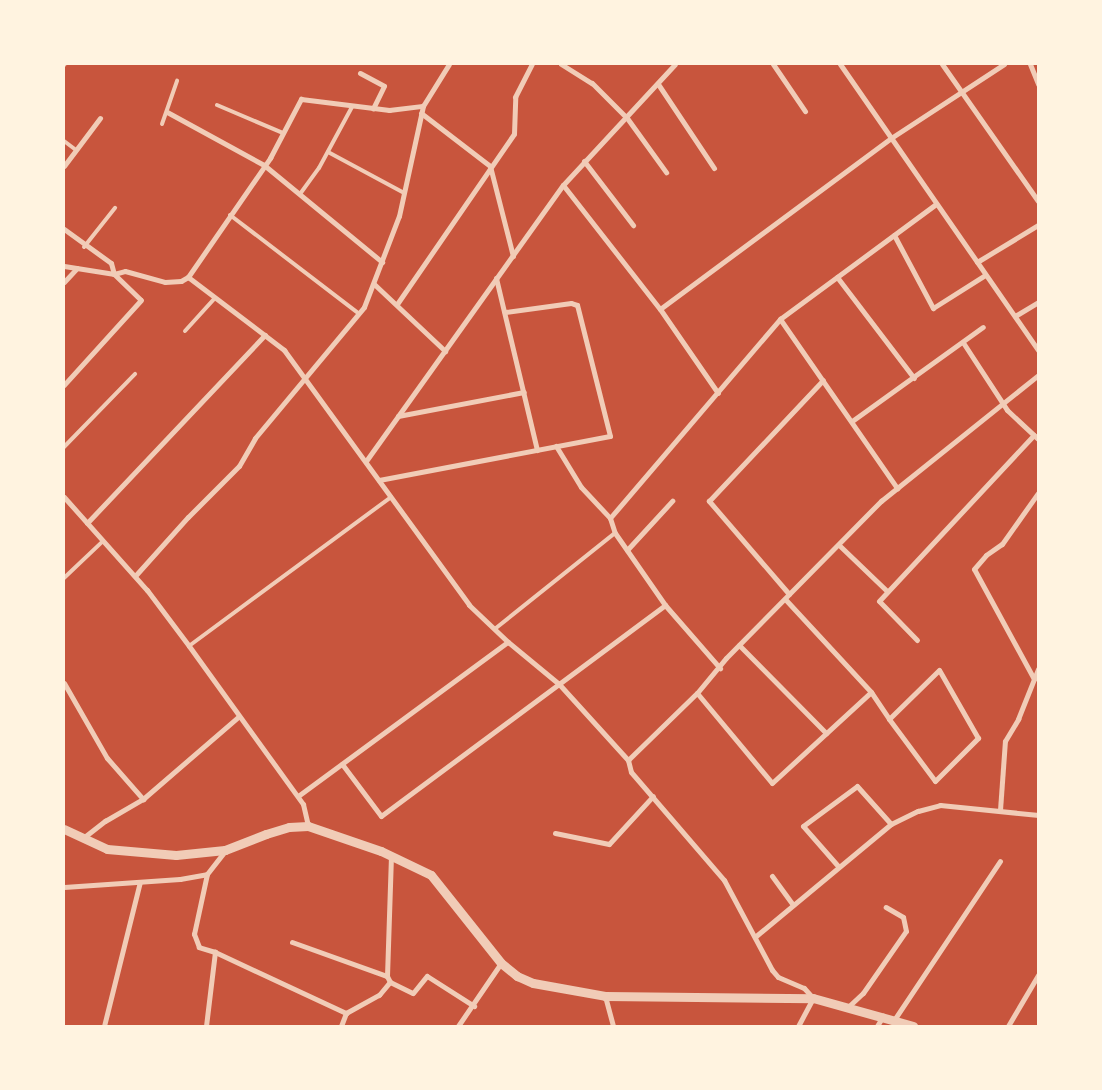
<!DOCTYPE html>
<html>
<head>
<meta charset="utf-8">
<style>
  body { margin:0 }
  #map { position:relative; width:1102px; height:1090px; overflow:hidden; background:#c8553d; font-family:Mulish,sans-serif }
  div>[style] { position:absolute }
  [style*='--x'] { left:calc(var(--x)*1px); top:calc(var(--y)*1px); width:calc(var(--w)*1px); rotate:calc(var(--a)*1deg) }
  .service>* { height:4px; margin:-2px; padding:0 2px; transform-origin:2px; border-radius:2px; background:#f1ccb7 }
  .minor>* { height:5px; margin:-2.5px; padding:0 2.5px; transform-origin:2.5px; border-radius:2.5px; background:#f1ccb7 }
  .tertiary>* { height:9px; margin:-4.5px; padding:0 4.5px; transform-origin:4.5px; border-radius:4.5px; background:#f1ccb7 }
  span { translate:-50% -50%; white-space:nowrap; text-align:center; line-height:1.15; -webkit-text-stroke:5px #fff3e0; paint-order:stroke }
  .frame { position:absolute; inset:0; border:65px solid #fff3e0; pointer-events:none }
</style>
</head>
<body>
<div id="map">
  <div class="service">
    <i style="--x:64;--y:65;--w:1;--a:-45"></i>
    <i style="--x:217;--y:105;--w:72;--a:23"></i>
    <i style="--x:162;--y:124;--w:46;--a:-70.8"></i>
    <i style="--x:64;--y:141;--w:15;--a:37"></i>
    <i style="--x:328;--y:152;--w:86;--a:28.3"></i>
    <i style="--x:300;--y:194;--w:32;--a:-54"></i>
    <i style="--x:319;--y:168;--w:69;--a:-61.6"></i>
    <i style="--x:230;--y:215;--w:161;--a:37.4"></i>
    <i style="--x:84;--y:247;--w:50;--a:-51.5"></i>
    <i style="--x:185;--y:331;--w:45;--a:-47.7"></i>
    <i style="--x:64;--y:447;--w:102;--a:-45.8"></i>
    <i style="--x:64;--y:578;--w:54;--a:-43.5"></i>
    <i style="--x:496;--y:628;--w:152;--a:-38.6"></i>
    <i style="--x:189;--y:646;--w:251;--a:-36.4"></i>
  </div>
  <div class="minor">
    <i style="--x:561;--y:64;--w:36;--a:32"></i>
    <i style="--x:592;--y:83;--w:49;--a:45"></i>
    <i style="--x:627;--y:118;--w:67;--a:54.2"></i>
    <i style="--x:773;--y:64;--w:57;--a:55.8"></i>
    <i style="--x:840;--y:64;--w:348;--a:55.3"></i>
    <i style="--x:942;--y:64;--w:167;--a:55"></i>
    <i style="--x:1030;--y:64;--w:22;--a:68"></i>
    <i style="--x:360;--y:73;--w:27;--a:28"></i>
    <i style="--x:384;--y:86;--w:25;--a:116"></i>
    <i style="--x:658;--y:84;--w:101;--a:56.3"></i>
    <i style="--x:167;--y:112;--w:111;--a:28.7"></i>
    <i style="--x:264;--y:165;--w:153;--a:39.4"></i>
    <i style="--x:421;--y:113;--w:87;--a:37.5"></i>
    <i style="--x:490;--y:166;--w:93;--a:75.7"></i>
    <i style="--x:584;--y:161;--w:81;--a:52.6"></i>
    <i style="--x:64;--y:166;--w:60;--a:-53.1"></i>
    <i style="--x:563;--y:185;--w:157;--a:52"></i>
    <i style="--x:660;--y:309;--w:102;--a:55.4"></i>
    <i style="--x:64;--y:229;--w:58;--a:35.9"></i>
    <i style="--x:111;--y:263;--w:11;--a:75"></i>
    <i style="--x:114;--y:274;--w:37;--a:44"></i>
    <i style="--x:141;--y:300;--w:115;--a:132.2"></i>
    <i style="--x:894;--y:235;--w:83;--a:61.9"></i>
    <i style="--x:933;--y:308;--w:62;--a:-32.4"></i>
    <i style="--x:977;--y:262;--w:71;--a:-31.2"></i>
    <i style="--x:64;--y:266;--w:51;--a:9.1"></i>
    <i style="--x:114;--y:274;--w:11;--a:-15"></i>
    <i style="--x:125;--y:271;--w:41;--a:15.4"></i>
    <i style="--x:165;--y:282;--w:16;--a:-4"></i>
    <i style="--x:181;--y:281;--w:8;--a:-30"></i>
    <i style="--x:188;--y:277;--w:145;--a:-55.4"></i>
    <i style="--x:270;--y:158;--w:67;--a:-62.3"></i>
    <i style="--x:301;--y:99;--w:89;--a:7.1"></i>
    <i style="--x:389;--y:110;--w:34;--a:-7"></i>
    <i style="--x:188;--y:277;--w:121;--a:37.2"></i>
    <i style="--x:284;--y:350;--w:315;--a:54"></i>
    <i style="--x:469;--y:605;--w:54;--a:43.5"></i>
    <i style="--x:837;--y:277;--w:127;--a:52.7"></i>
    <i style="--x:496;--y:278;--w:177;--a:76.6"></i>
    <i style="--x:64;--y:282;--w:19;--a:-47"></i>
    <i style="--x:374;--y:284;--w:98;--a:43.3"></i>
    <i style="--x:397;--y:304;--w:206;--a:-55.5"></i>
    <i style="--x:514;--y:134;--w:37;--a:-88"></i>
    <i style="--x:515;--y:97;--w:37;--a:-63"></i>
    <i style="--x:660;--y:309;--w:287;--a:-36.5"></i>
    <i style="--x:891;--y:138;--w:135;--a:-33.2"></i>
    <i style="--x:1015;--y:316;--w:27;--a:-31"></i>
    <i style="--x:780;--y:319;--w:206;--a:55.3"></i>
    <i style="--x:964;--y:344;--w:79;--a:56.9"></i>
    <i style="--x:1007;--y:410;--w:42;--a:43.1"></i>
    <i style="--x:398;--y:416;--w:128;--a:-10.8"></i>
    <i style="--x:852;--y:421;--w:161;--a:-35.7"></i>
    <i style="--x:556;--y:446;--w:48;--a:58.6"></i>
    <i style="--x:581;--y:487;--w:42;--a:46.9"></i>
    <i style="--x:610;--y:518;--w:16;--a:72"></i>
    <i style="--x:615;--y:533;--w:88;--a:55.2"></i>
    <i style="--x:665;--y:605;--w:84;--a:48.9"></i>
    <i style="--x:366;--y:461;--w:339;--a:-54.5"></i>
    <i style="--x:563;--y:185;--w:165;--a:-47.2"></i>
    <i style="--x:379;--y:480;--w:235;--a:-10.8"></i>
    <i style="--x:610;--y:436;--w:135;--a:-104.1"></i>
    <i style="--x:577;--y:305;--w:6;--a:-162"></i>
    <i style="--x:571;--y:303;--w:67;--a:172.2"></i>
    <i style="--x:64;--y:497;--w:125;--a:48.3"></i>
    <i style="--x:147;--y:590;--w:70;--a:53.1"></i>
    <i style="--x:189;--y:646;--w:195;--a:54.2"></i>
    <i style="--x:303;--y:804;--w:23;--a:77"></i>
    <i style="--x:610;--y:518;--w:262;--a:-49.5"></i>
    <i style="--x:780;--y:319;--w:194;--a:-36.4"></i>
    <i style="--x:87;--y:523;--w:259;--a:-46.6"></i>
    <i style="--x:840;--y:546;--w:65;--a:43.8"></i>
    <i style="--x:627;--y:550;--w:67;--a:-47.4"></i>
    <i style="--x:135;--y:576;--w:79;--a:-48.1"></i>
    <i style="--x:188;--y:517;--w:72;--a:-45"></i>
    <i style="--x:239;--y:466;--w:32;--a:-60"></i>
    <i style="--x:255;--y:438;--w:170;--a:-50.2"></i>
    <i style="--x:364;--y:307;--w:97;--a:-69"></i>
    <i style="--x:399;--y:216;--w:113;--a:-77.7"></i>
    <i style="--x:423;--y:106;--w:49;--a:-58.2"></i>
    <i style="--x:789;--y:594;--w:123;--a:-130.7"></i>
    <i style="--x:709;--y:501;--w:166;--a:-46.7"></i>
    <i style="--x:785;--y:599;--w:127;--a:47.2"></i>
    <i style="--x:871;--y:692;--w:32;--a:56"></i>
    <i style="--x:889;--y:719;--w:77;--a:53.4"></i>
    <i style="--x:935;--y:781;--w:61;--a:-45"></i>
    <i style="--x:978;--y:738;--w:78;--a:-119.8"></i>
    <i style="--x:939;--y:670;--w:70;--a:135.6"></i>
    <i style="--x:917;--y:640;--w:54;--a:-134.3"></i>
    <i style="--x:879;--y:601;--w:227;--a:-47"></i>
    <i style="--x:739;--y:645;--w:124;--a:45.3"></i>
    <i style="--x:1034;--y:679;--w:125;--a:-118.6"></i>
    <i style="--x:974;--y:569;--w:18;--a:-49"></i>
    <i style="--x:986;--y:555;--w:19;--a:-35"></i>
    <i style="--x:1002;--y:544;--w:62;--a:-54.8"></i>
    <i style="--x:64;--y:683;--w:86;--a:60.2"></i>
    <i style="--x:107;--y:758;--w:55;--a:48.7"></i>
    <i style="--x:697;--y:693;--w:117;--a:50.2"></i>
    <i style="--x:772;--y:783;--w:134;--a:-42.6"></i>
    <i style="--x:628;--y:760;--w:96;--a:-44.2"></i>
    <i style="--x:697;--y:693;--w:45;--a:-50.4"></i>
    <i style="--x:726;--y:658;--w:221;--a:-45.4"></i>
    <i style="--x:881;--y:501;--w:201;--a:-38.7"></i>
    <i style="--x:342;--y:764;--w:65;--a:53.1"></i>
    <i style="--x:381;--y:816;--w:354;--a:-36.6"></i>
    <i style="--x:298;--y:796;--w:260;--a:-36.3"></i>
    <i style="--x:508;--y:642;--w:66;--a:39.5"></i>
    <i style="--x:559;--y:684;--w:103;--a:47.8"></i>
    <i style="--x:628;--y:760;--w:12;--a:76"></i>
    <i style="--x:631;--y:772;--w:143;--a:49.3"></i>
    <i style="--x:724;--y:880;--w:102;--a:61.9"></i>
    <i style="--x:772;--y:970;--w:9;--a:49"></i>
    <i style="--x:778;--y:977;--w:28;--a:23"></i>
    <i style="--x:804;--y:988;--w:13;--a:48"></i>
    <i style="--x:813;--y:998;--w:32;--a:118"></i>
    <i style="--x:1000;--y:810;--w:69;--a:-85.9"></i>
    <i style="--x:1005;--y:741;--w:26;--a:-59"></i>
    <i style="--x:1018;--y:719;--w:54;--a:-68.2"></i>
    <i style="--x:555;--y:833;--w:55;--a:11.5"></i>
    <i style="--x:609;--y:844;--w:65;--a:-47.5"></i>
    <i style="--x:83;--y:838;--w:28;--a:-38"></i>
    <i style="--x:105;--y:821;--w:44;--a:-30.1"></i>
    <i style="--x:143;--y:799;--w:125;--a:-40.8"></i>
    <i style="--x:838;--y:866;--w:53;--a:-131.2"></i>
    <i style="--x:803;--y:826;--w:67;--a:-36.5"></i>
    <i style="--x:857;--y:786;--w:51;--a:48.2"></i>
    <i style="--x:772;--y:876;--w:34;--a:54"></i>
    <i style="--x:64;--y:887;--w:116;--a:-3.9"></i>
    <i style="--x:180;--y:879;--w:27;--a:-10"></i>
    <i style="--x:207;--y:874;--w:29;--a:-52"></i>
    <i style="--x:756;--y:936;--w:175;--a:-39.7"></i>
    <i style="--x:891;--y:824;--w:30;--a:-26"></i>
    <i style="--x:918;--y:811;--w:23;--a:-15"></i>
    <i style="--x:940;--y:805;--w:99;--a:5.8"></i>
    <i style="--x:292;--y:942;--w:101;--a:19.7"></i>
    <i style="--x:215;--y:952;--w:145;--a:25"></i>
    <i style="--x:390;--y:982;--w:25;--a:26"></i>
    <i style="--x:413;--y:993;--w:22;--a:-51"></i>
    <i style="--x:427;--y:976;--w:56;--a:32.6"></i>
    <i style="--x:605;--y:996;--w:31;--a:75"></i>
    <i style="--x:849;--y:1006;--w:19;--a:-43"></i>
    <i style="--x:863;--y:993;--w:75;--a:-55.3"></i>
    <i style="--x:906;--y:931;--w:14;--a:-102"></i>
    <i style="--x:903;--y:917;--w:20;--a:-150"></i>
    <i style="--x:894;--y:1020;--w:191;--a:-56.3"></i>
    <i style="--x:104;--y:1026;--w:148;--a:-76"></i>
    <i style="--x:206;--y:1026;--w:75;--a:-83.1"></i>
    <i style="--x:215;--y:952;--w:17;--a:-163"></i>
    <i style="--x:199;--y:947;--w:14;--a:-111"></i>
    <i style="--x:194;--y:934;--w:61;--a:-77.8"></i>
    <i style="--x:341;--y:1026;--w:14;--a:-69"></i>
    <i style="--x:346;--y:1013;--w:38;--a:-29"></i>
    <i style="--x:379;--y:995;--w:17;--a:-50"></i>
    <i style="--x:390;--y:982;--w:7;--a:-117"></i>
    <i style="--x:387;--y:976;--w:121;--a:-88.1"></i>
    <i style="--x:458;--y:1026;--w:76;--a:-55.7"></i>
    <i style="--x:877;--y:1026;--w:12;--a:-59"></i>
    <i style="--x:1008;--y:1026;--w:59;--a:-59.5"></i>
  </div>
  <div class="tertiary">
    <i style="--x:64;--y:829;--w:47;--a:24.9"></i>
    <i style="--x:107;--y:849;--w:69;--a:5"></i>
    <i style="--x:176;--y:855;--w:49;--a:-5.8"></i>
    <i style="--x:225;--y:850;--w:44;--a:-21.3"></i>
    <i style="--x:266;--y:834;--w:24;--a:-17"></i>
    <i style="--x:289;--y:827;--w:19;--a:-3"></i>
    <i style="--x:308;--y:826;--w:77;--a:18.9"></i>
    <i style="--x:381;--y:851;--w:55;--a:25.6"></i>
    <i style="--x:431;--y:875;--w:112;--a:51.5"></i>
    <i style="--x:501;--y:963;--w:21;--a:39"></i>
    <i style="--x:517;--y:976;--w:17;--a:24"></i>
    <i style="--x:533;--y:983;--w:73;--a:10.2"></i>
    <i style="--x:605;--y:996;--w:208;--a:0.6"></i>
    <i style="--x:813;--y:998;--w:104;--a:15.6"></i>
  </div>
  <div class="frame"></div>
</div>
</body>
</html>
